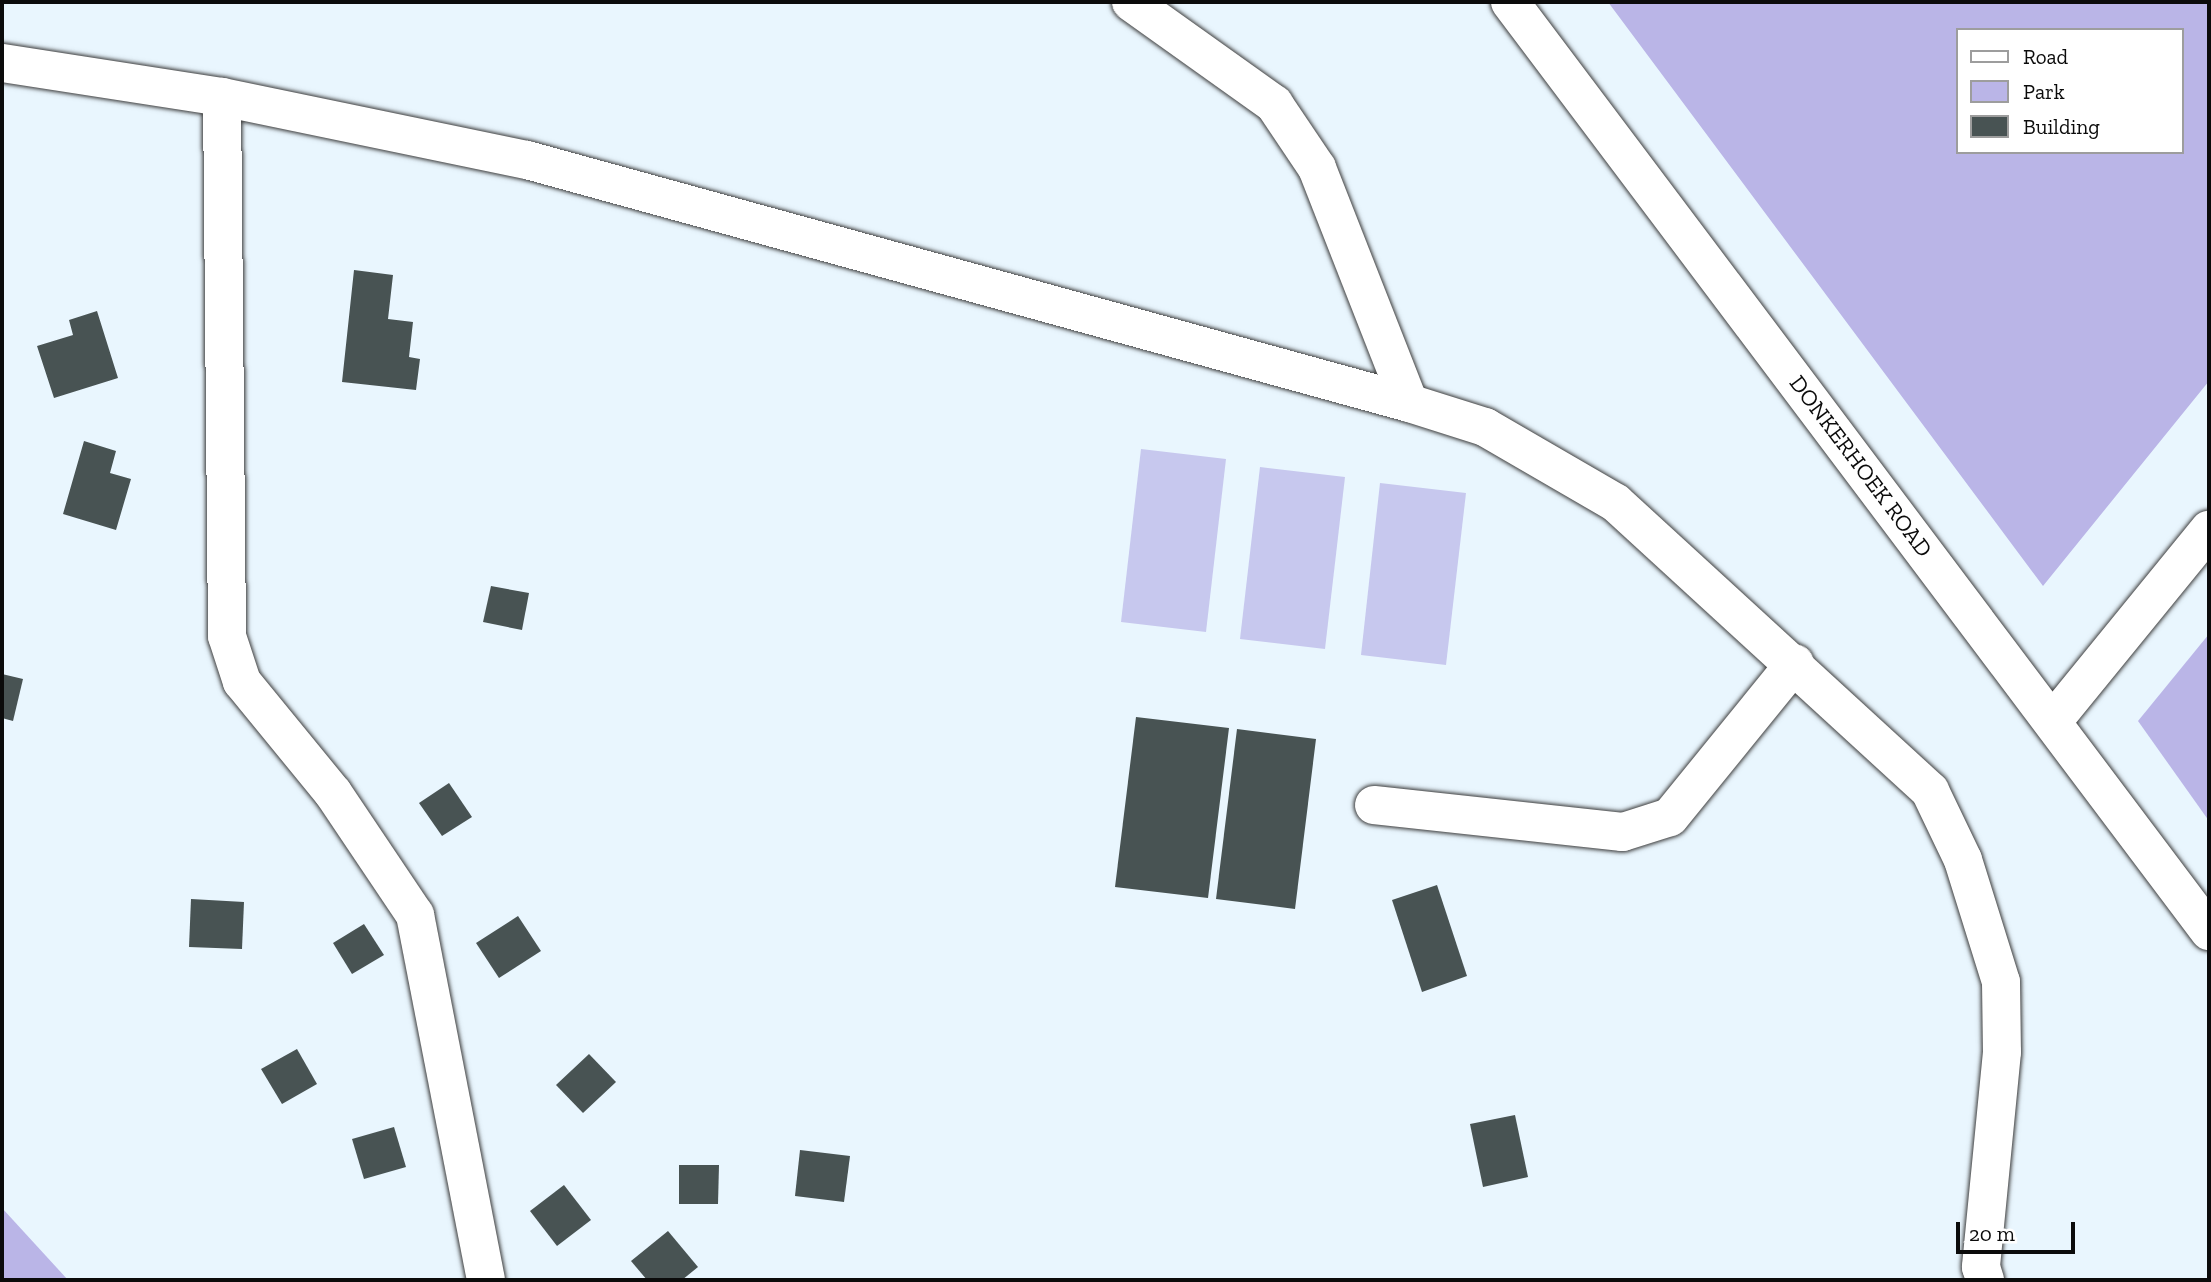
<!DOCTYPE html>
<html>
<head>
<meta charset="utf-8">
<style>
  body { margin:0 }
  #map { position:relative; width:2211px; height:1282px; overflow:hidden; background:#e9f6fe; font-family:"Zilla Slab",serif }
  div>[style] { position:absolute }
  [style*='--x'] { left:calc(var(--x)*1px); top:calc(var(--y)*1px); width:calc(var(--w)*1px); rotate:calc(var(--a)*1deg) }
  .green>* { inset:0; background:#bab5e7 }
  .pitch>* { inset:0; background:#c7c8ee }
  .building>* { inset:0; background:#485353 }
  .roads { filter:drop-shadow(0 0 2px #3e3e3e) drop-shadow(0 0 2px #3e3e3e) }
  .minor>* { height:38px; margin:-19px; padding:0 19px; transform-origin:19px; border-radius:19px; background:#fff }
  span { translate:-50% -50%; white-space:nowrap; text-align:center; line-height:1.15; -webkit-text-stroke:7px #fff; paint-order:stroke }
  .street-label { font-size:23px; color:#0b0b0b }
  .frame { position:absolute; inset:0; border:4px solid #0b0b0b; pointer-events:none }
  .legend { position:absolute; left:1956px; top:28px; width:228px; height:126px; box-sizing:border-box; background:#fff; border:2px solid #9d9d9d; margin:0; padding:9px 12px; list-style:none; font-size:21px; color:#0b0b0b }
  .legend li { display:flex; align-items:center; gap:14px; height:35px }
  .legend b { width:35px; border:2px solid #9d9d9d }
  .scale { position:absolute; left:1956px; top:1222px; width:119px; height:32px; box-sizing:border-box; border:4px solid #0b0b0b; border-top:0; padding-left:9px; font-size:21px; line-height:24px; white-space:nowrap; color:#0b0b0b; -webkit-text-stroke:5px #fff; paint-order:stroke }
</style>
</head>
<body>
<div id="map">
  <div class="green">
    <i style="clip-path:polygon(evenodd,1608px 2px,2209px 2px,2209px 381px,2043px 586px,1608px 2px,1957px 30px,2181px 30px,2181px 152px,1957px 152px,1957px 30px)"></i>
    <i style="clip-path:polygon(2209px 634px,2209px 821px,2138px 721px)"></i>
    <i style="clip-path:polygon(2px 1208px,68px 1280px,2px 1280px)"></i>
  </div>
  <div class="pitch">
    <i style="clip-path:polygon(1141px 449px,1226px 459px,1206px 632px,1121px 622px)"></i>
    <i style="clip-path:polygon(1260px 467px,1345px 477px,1325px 649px,1240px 639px)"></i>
    <i style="clip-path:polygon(1380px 483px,1466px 493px,1446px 665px,1361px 655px)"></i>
  </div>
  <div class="building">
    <i style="clip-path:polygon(354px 270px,393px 275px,388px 319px,413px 322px,409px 357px,420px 359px,416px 390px,342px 382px)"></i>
    <i style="clip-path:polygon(97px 311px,118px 378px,54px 398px,37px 346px,73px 335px,69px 320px)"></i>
    <i style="clip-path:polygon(84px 441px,116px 451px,110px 473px,131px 479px,116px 530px,63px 514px)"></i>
    <i style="clip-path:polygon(491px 586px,529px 593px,522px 630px,483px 622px)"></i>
    <i style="clip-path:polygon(2px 674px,23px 679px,13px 721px,2px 718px)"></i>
    <i style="clip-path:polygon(1136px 717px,1229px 728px,1208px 898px,1115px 887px)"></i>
    <i style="clip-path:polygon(1237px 729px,1316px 739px,1295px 909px,1216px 899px)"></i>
    <i style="clip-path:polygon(449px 783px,472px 817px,442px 836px,419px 803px)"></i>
    <i style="clip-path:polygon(1437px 885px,1467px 976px,1422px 992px,1392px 900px)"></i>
    <i style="clip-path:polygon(191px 899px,244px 902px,242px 949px,189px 947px)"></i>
    <i style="clip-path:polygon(518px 916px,541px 951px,499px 978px,476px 943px)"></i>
    <i style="clip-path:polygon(364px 924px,384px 955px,352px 974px,333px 943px)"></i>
    <i style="clip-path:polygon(297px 1049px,317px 1084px,282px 1104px,261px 1069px)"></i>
    <i style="clip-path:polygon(589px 1054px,616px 1082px,583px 1113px,556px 1085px)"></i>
    <i style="clip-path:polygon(1515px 1115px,1528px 1177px,1483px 1187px,1470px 1124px)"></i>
    <i style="clip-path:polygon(394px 1127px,406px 1167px,364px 1179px,352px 1139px)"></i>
    <i style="clip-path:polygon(800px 1150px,850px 1156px,844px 1202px,795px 1196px)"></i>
    <i style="clip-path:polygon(679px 1165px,719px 1165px,718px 1204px,679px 1204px)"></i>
    <i style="clip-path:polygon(564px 1185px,591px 1220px,557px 1246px,530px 1211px)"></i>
    <i style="clip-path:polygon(668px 1231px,698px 1267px,682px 1280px,647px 1280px,631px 1261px)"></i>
  </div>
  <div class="roads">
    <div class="minor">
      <i style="--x:1131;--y:2;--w:176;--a:35.5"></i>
      <i style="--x:1274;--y:104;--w:77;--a:56.1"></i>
      <i style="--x:1317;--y:168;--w:252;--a:68.6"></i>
      <i style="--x:1510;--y:2;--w:1163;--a:53.04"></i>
      <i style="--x:2;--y:63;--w:223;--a:8.8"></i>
      <i style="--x:2053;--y:721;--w:247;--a:-50.8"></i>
      <i style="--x:1374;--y:805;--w:250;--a:6.2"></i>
      <i style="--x:1623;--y:832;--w:49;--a:-17.7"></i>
      <i style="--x:1670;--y:817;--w:198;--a:-50.9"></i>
      <i style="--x:486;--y:1280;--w:372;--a:-101"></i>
      <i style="--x:415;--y:915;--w:147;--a:-123.9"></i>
      <i style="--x:333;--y:793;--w:144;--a:-129.3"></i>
      <i style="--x:242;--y:682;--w:48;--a:-108.1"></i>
      <i style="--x:227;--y:636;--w:539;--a:-90.53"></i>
      <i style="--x:222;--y:97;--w:311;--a:11.7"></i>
      <i style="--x:527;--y:160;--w:915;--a:15.4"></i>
      <i style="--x:1409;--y:403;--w:80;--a:17.5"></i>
      <i style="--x:1485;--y:427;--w:151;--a:30.1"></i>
      <i style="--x:1616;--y:503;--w:426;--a:42.5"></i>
      <i style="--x:1930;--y:791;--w:76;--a:64.4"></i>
      <i style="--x:1963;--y:860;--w:128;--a:72.7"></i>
      <i style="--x:2001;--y:982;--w:70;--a:89.2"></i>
      <i style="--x:2002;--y:1052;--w:216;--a:95.6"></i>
      <i style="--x:1981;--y:1267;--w:14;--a:73"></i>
    </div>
  </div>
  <div class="street-label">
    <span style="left:1861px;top:466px;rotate:53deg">DONKERHOEK ROAD</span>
  </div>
  <div class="frame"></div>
  <ul class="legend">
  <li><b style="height:9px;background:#fff"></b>Road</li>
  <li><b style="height:19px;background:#bab5e7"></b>Park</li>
  <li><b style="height:19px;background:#485353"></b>Building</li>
  </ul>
  <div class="scale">20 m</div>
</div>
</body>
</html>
